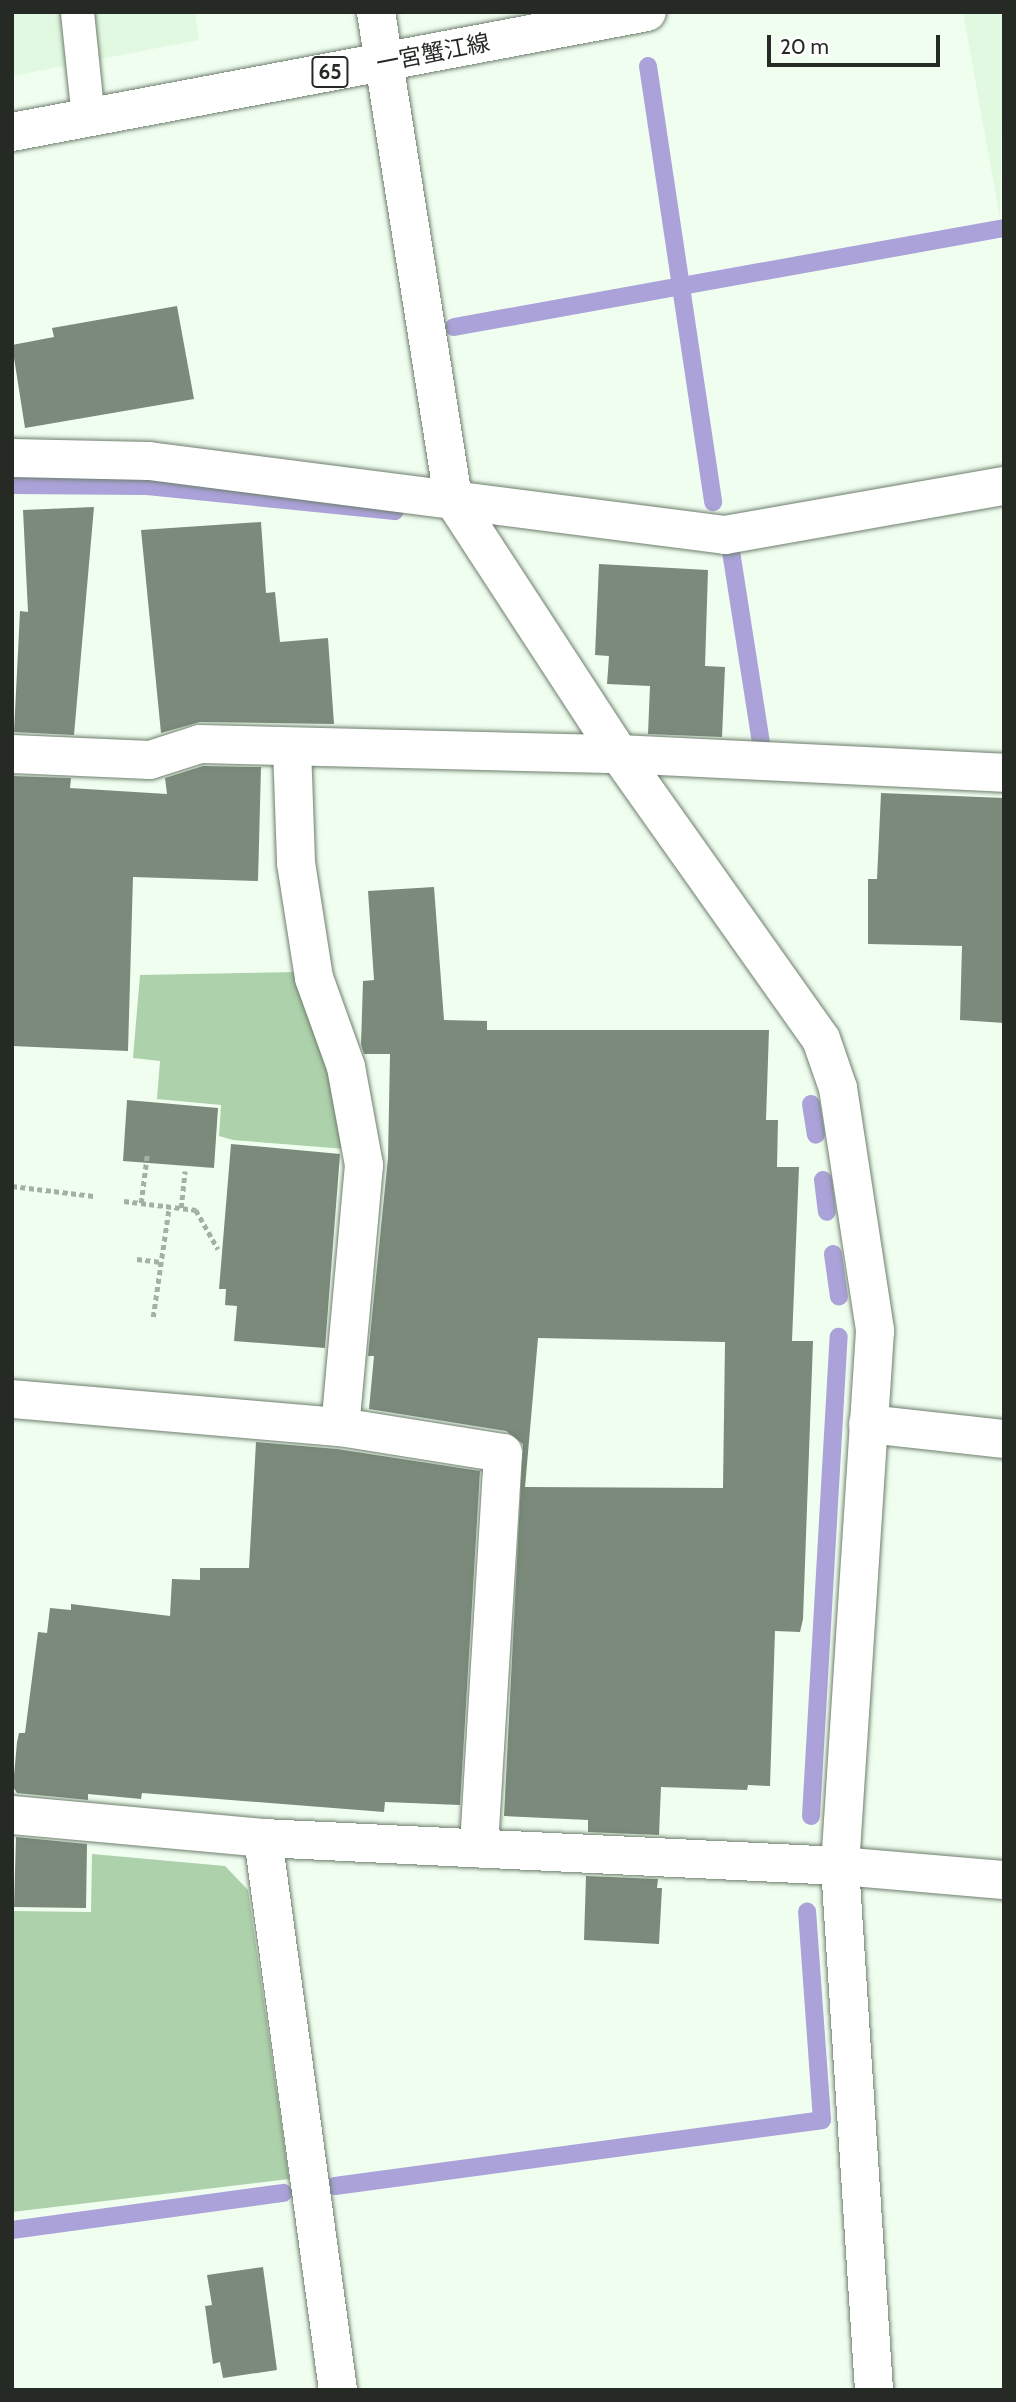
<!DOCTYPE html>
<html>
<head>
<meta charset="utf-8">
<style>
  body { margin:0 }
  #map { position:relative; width:1016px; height:2402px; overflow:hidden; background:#f0feef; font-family:Cabin,"Noto Sans JP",sans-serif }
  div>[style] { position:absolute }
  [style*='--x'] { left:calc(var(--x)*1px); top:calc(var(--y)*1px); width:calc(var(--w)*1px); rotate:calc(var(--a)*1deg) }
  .built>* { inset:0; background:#e1f9e0 }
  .green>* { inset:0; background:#add1ab }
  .stream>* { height:18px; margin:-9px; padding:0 9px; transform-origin:9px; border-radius:9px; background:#aaa2d8 }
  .building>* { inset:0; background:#7b8a7a }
  .path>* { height:4.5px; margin-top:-2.25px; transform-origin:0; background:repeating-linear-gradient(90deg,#a5b0a4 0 5px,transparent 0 8.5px) }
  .roads { filter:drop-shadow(0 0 2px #6e7e6d) drop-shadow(0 0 2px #6e7e6d) }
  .service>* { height:33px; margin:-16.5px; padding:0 16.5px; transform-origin:16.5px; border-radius:16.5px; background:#fff }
  .minor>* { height:38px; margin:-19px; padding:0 19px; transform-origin:19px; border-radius:19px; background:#fff }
  .primary>* { height:38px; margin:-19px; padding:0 19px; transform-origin:19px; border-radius:19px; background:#fff }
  span { translate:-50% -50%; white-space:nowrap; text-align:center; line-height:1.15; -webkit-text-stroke:7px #fff; paint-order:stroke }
  .shield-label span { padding:2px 5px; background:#fff; border:2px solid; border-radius:5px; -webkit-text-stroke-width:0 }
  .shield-label { font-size:21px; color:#252b24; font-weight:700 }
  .street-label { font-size:23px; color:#252b24 }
  .frame { position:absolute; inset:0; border:14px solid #252b24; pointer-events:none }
  .scale { position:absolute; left:767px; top:35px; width:173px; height:32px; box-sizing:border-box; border:4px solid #252b24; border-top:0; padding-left:9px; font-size:21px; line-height:24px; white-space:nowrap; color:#252b24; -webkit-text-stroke:5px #fff; paint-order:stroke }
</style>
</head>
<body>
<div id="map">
  <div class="built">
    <i style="clip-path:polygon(12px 12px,195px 12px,199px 40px,12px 76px)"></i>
    <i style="clip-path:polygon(963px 12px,1004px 12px,1000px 218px)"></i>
  </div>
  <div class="green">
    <i style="clip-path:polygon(300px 972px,332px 1071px,346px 1149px,233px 1140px,219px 1136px,221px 1105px,157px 1099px,160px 1061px,133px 1058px,140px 975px)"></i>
    <i style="clip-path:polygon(92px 1854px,225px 1866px,248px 1890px,289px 2179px,12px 2212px,12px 1911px,91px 1912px)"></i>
  </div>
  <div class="stream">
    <i style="--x:648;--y:66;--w:441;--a:81.5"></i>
    <i style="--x:454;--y:327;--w:559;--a:-10.2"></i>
    <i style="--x:12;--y:485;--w:135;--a:0.4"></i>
    <i style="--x:147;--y:486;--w:249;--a:5.8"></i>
    <i style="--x:730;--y:545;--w:199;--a:81.1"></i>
    <i style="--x:811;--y:1104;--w:31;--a:81"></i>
    <i style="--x:823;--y:1180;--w:32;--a:83"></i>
    <i style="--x:833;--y:1254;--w:43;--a:82.1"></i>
    <i style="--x:811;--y:1816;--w:480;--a:-86.7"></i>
    <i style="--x:335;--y:2186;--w:491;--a:-7.7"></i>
    <i style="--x:822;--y:2120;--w:209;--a:-94.1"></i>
    <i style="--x:12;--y:2230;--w:274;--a:-7.8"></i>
  </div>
  <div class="building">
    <i style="clip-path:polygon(177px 306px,194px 399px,25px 428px,12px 345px,54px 337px,52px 328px)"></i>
    <i style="clip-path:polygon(94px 507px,74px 735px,14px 732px,20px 611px,28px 612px,23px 510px)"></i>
    <i style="clip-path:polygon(261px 522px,266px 593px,275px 592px,280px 642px,328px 638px,334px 724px,200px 722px,161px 733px,141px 530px)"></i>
    <i style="clip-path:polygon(599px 564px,708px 570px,705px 666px,725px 667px,722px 737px,648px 734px,650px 686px,607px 684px,609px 656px,595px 655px)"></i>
    <i style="clip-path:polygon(203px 766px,261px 767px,258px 881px,133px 877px,128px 1051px,12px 1046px,12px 776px,71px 778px,70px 788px,167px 794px,165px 778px)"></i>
    <i style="clip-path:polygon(881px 793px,1004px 798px,1004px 1023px,960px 1020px,962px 946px,868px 944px,868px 879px,877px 879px)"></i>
    <i style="clip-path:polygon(evenodd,434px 887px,444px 1020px,487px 1021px,487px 1030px,769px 1030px,766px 1120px,778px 1120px,777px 1167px,799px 1167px,792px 1341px,813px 1341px,803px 1619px,800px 1632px,775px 1631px,770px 1786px,748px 1785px,747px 1790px,661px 1787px,659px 1835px,588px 1832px,588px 1820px,504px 1816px,523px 1444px,506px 1431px,369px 1409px,374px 1356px,368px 1356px,388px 1158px,390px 1054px,364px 1054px,361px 1045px,363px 981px,374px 980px,368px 891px,434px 887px,538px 1338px,725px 1342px,723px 1488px,525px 1487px,538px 1338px)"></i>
    <i style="clip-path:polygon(127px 1100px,218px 1108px,214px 1168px,123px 1161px)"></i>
    <i style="clip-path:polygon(231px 1144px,340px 1154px,325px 1348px,234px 1341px,237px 1306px,225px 1305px,226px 1289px,219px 1289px)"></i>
    <i style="clip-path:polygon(256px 1442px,337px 1449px,480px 1471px,460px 1805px,385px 1802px,384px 1812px,142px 1793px,141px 1799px,88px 1794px,88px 1800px,17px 1793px,13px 1787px,17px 1742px,19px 1733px,25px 1733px,38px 1632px,47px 1633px,50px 1608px,71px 1610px,71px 1604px,170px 1616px,172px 1579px,200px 1580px,200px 1568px,249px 1568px)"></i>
    <i style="clip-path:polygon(16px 1837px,87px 1844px,86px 1908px,14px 1907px)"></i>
    <i style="clip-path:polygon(586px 1876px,658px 1879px,657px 1888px,662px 1888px,659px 1944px,584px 1940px)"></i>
    <i style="clip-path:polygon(263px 2267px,277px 2370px,223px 2378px,220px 2362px,213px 2364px,205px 2306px,212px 2305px,207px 2275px)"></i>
  </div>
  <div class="path">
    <i style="--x:12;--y:1186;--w:82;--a:7"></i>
    <i style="--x:124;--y:1201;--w:73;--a:7.1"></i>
    <i style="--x:196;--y:1210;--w:45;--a:60.6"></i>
    <i style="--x:141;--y:1203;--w:48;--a:-82.9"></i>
    <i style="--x:181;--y:1208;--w:37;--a:-84"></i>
    <i style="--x:137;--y:1259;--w:24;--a:7"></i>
    <i style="--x:153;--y:1317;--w:111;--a:-81.7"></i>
  </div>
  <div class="roads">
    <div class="service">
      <i style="--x:77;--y:12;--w:107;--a:84.1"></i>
    </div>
    <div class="minor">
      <i style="--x:376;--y:12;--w:493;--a:81"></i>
      <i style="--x:453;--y:499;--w:304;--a:56.9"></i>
      <i style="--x:619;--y:754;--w:349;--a:54.7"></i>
      <i style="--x:821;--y:1039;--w:52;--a:70.9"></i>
      <i style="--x:838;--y:1088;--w:246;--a:81.3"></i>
      <i style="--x:875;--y:1331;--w:536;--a:93.74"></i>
      <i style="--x:840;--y:1866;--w:525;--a:86.29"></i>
      <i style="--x:12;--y:458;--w:137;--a:1.3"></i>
      <i style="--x:149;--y:461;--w:581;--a:7.32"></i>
      <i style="--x:725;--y:535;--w:283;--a:-10"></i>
      <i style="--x:292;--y:747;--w:116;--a:88"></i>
      <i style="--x:296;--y:863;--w:116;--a:81.1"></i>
      <i style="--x:314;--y:978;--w:95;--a:70.2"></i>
      <i style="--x:346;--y:1067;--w:100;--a:79.6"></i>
      <i style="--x:364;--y:1165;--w:263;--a:95.2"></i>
      <i style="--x:12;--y:754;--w:138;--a:2.5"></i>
      <i style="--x:150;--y:760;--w:52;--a:-17.7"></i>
      <i style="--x:200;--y:744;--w:419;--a:1.4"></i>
      <i style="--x:619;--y:754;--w:385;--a:2.8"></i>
      <i style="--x:12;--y:1399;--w:329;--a:4.9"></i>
      <i style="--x:340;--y:1427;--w:165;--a:9.1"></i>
      <i style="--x:503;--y:1453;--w:396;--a:93.5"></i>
      <i style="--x:868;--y:1424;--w:137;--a:6.3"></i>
      <i style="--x:12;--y:1815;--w:252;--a:5.2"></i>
      <i style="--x:263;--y:1838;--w:578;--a:2.78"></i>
      <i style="--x:840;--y:1866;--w:165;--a:4.9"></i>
      <i style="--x:263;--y:1838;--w:557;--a:82.26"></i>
    </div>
    <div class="primary">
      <i style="--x:12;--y:132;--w:646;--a:-10.7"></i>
    </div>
  </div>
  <div class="shield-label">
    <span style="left:330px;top:72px">65</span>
  </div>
  <div class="street-label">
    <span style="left:433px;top:53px;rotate:-11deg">一宮蟹江線</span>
  </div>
  <div class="frame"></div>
  <div class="scale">20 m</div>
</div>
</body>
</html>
